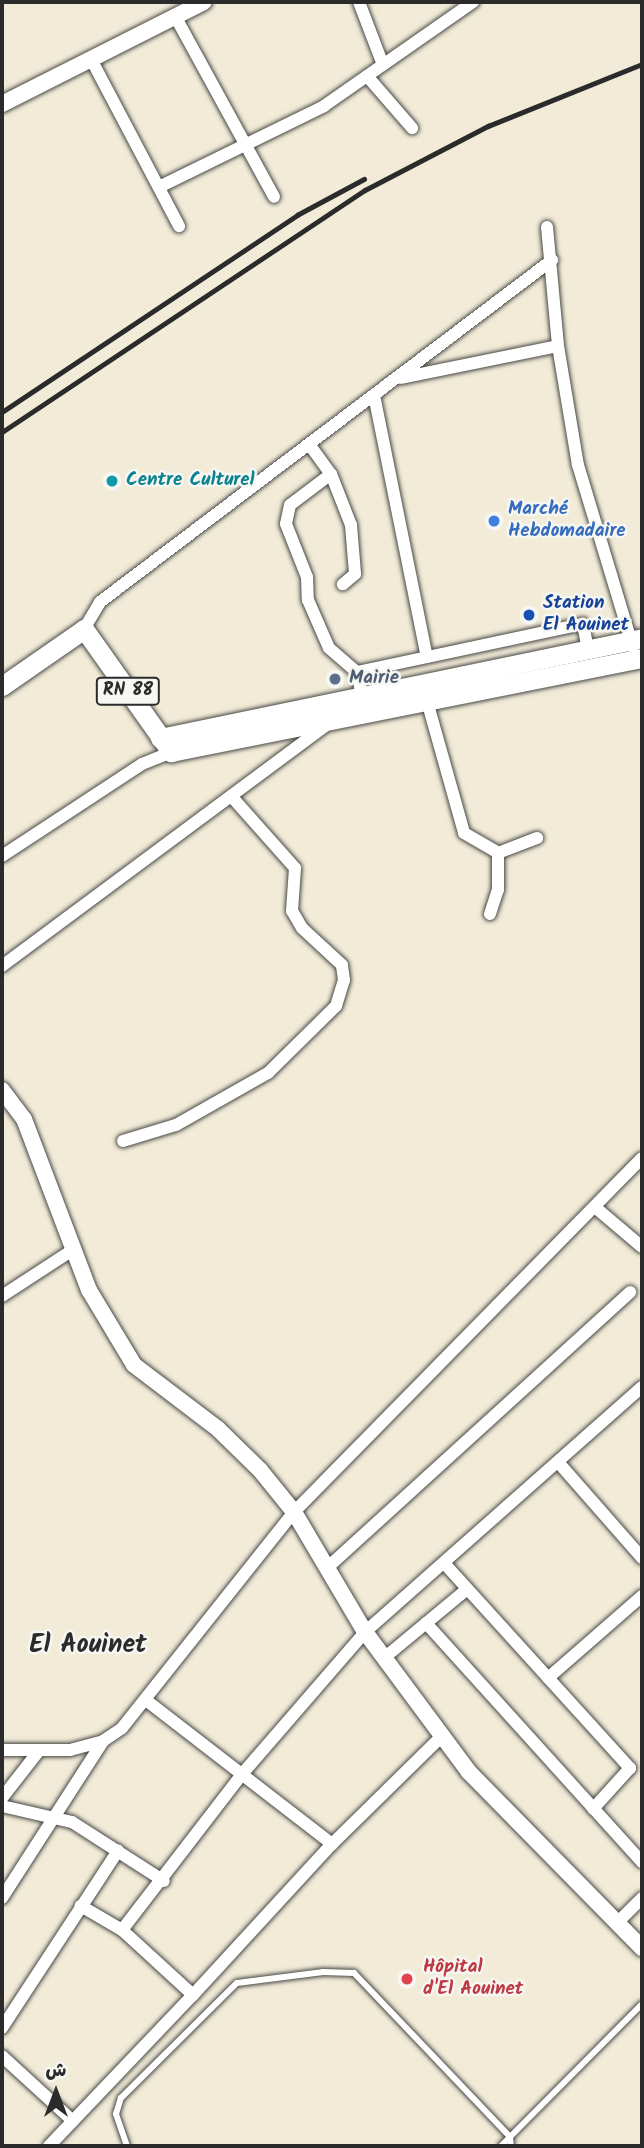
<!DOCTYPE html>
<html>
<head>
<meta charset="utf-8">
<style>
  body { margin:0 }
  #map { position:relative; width:644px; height:2148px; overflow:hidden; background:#f1ebd8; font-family:Kalam,"Playpen Sans Arabic",sans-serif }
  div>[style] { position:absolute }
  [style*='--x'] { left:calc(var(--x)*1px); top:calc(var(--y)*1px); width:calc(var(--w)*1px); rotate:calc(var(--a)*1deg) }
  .roads { filter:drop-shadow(0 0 2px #494845) drop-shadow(0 0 2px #494845) }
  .service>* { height:6px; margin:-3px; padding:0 3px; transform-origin:3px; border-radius:3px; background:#fff }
  .minor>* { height:12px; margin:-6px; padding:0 6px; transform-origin:6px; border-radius:6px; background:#fff }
  .tertiary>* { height:16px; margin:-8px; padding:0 8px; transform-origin:8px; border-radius:8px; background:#fff }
  .primary>* { height:19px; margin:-9.5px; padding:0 9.5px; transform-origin:9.5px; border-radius:9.5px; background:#fff }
  .rail>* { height:4.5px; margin:-2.25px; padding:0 2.25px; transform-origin:2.25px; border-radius:2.25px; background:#2b2b2b }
  .dots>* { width:19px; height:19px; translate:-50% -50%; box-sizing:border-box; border:4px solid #f6f6f2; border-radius:50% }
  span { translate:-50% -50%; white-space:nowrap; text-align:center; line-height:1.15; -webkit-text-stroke:5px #f6f6f2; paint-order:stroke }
  .shield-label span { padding:2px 5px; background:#f6f6f2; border:2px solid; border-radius:5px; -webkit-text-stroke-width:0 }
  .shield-label { font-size:18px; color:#2b2b2b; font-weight:700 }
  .culture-label { font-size:19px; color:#0d838f; font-weight:700 }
  .left { translate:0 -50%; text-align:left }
  .shop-label { font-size:19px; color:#366cbe; font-weight:700 }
  .transit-label { font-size:19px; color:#164399; font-weight:700 }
  .service-label { font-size:19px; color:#4e5e75; font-weight:700 }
  .health-label { font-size:19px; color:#be3a42; font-weight:700 }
  .district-label { font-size:26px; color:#2b2b2b; font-weight:700 }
  .frame { position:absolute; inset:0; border:4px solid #2b2b2b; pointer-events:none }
  .north { position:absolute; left:21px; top:2057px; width:70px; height:70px; -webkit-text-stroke:5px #f6f6f2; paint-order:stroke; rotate:0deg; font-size:19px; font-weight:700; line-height:28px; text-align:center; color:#2b2b2b }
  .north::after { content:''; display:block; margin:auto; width:24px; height:32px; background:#2b2b2b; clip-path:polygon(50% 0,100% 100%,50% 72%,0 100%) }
</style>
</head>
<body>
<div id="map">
  <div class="roads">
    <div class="service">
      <i style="--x:127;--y:2146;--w:34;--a:-109"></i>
      <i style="--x:116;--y:2114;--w:17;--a:-73"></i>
      <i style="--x:121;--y:2098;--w:163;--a:-44.8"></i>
      <i style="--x:237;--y:1983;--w:87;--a:-7.3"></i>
      <i style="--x:323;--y:1972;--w:31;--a:2"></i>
      <i style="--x:354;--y:1973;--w:226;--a:46.4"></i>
      <i style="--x:510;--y:2137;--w:9;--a:84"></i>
      <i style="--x:501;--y:2146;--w:200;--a:-45.2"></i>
    </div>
    <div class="minor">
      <i style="--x:359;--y:2;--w:67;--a:69.1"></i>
      <i style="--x:175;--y:16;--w:206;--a:61.3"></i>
      <i style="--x:91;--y:59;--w:189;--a:62.2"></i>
      <i style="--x:367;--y:76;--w:69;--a:49.1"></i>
      <i style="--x:159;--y:187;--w:184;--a:-26.1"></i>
      <i style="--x:324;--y:106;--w:182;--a:-34.9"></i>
      <i style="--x:547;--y:227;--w:120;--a:84.7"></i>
      <i style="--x:558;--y:346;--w:121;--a:80.5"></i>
      <i style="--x:578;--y:465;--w:190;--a:73.2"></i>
      <i style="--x:401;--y:378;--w:160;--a:-11.5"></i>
      <i style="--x:374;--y:395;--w:267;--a:78.6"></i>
      <i style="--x:309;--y:444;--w:37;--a:54"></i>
      <i style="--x:331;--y:474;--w:55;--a:68.6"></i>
      <i style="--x:351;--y:525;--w:49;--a:85.3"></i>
      <i style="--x:355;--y:574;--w:16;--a:140"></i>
      <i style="--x:331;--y:474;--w:51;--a:142.9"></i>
      <i style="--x:290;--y:505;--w:19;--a:102"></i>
      <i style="--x:286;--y:524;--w:57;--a:68.4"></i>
      <i style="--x:307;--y:577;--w:23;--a:88"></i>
      <i style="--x:308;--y:600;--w:52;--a:66.4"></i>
      <i style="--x:329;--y:648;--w:37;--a:41"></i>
      <i style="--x:84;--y:629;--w:31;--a:-59"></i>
      <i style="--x:100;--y:602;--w:567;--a:-37.11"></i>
      <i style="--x:362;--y:696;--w:25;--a:-102"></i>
      <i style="--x:357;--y:672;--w:231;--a:-12"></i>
      <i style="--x:583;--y:624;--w:25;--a:79"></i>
      <i style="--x:427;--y:701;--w:137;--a:74.3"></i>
      <i style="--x:464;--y:833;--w:39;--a:30"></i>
      <i style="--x:498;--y:853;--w:42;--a:-21"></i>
      <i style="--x:2;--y:856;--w:168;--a:-33.3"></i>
      <i style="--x:142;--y:764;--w:31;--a:-22"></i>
      <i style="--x:490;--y:914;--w:25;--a:-72"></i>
      <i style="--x:498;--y:890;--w:37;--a:-90"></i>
      <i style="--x:2;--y:966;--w:406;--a:-36.6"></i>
      <i style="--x:123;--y:1141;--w:55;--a:-16.8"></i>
      <i style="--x:176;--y:1125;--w:106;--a:-29.5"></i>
      <i style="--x:268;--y:1073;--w:95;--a:-44.6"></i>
      <i style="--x:336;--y:1006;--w:27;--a:-73"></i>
      <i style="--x:344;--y:980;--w:15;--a:-98"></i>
      <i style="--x:342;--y:965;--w:54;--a:-137.2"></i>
      <i style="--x:302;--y:928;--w:20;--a:-120"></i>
      <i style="--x:292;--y:911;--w:43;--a:-86"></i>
      <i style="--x:295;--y:868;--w:96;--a:-131.6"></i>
      <i style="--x:596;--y:1208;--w:60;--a:40.3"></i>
      <i style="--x:2;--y:1296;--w:86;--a:-33.1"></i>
      <i style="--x:558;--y:1462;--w:128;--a:48.8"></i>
      <i style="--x:444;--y:1563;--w:277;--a:47.8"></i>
      <i style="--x:630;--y:1768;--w:55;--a:132.1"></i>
      <i style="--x:327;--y:1568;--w:410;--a:-42.3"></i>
      <i style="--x:426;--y:1623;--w:322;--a:47.9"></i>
      <i style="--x:384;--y:1658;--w:108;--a:-39.7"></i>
      <i style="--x:548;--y:1678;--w:125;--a:-41.1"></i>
      <i style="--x:147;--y:1701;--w:234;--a:37.7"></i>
      <i style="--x:2;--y:1750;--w:68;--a:0"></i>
      <i style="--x:70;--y:1750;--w:34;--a:-15"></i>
      <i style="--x:103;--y:1741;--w:23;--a:-34"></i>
      <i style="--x:122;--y:1728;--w:276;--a:-51.5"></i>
      <i style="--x:294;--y:1512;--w:496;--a:-45.5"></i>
      <i style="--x:2;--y:1798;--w:58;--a:-52"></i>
      <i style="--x:2;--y:1806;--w:72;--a:12.9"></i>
      <i style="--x:72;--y:1822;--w:109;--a:32.7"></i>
      <i style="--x:2;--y:1898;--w:187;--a:-57.2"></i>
      <i style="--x:618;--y:1922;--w:34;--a:-45"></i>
      <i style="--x:122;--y:1930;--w:198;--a:-52.4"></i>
      <i style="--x:243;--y:1773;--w:186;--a:-49.1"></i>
      <i style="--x:365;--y:1632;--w:370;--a:-41.5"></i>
      <i style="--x:193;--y:1995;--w:205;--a:-47.4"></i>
      <i style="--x:332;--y:1844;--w:154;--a:-44.5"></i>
      <i style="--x:2;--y:2028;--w:212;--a:-56.8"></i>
      <i style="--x:2;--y:2056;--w:96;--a:42.5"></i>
      <i style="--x:49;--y:2146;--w:209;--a:-46.4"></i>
      <i style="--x:193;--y:1995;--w:96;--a:-137.5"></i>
      <i style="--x:122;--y:1930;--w:48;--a:-149.7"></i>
    </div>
    <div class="tertiary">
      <i style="--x:2;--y:104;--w:226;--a:-26.8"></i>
      <i style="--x:2;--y:1090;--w:36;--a:53"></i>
      <i style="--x:24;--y:1119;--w:183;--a:69.2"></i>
      <i style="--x:89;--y:1290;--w:87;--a:59"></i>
      <i style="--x:134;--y:1365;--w:106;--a:37.3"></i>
      <i style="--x:218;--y:1429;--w:59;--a:44.3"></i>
      <i style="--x:260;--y:1470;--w:54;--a:51"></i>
      <i style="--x:294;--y:1512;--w:139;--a:59.4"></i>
      <i style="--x:365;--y:1632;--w:174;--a:53.4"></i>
      <i style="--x:469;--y:1772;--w:247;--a:45.5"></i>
    </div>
    <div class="primary">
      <i style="--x:2;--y:686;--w:100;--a:-34.8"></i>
      <i style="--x:84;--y:629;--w:151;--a:54.7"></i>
      <i style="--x:171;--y:752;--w:480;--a:-11.3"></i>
      <i style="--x:160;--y:738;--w:492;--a:-11.7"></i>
    </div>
  </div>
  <div class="rail">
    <i style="--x:2;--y:412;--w:355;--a:-33.7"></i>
    <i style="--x:297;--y:215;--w:76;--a:-28.2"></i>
    <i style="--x:2;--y:432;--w:436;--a:-33.7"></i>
    <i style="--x:365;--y:190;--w:139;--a:-27.5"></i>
    <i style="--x:488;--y:126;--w:166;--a:-21.9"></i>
  </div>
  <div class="dots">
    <i style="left:112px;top:481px;background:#0f9aa8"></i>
    <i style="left:494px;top:521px;background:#3f7fe0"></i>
    <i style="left:529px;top:615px;background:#1a4fb4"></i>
    <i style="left:335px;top:679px;background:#5c6f8a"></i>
    <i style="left:407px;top:1979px;background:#e0444e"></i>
  </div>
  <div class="shield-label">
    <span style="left:128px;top:691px">RN 88</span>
  </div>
  <div class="culture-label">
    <span class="left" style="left:126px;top:481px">Centre Culturel</span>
  </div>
  <div class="shop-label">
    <span class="left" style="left:508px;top:521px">Marché<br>Hebdomadaire</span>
  </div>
  <div class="transit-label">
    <span class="left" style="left:543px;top:615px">Station<br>El Aouinet</span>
  </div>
  <div class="service-label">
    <span class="left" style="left:349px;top:679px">Mairie</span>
  </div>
  <div class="health-label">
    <span class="left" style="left:423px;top:1979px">Hôpital<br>d'El Aouinet</span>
  </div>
  <div class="district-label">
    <span style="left:88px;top:1646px">El Aouinet</span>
  </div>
  <div class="frame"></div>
  <div class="north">ش</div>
</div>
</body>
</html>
